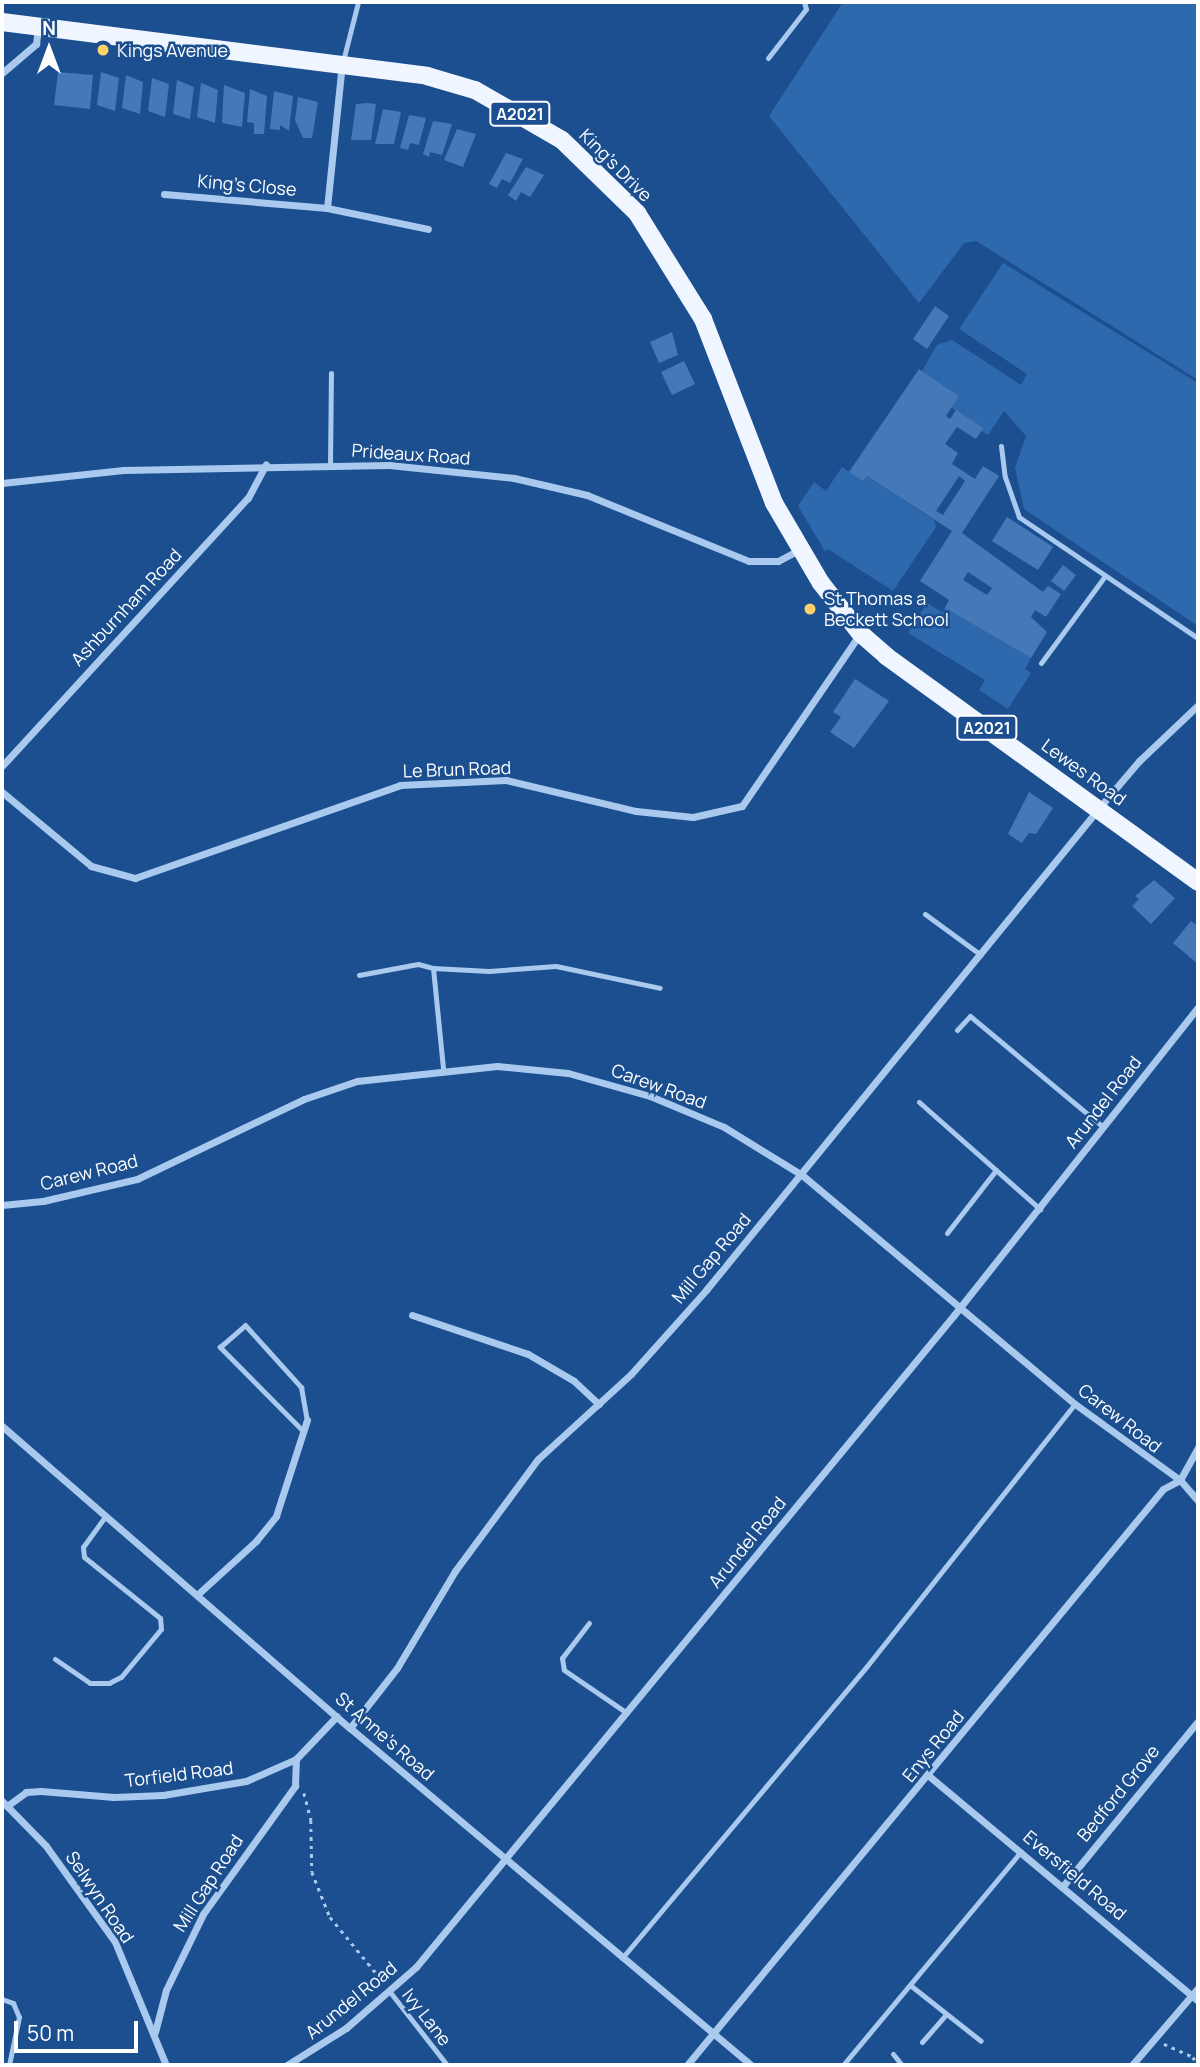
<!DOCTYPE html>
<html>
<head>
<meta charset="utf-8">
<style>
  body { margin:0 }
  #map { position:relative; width:1200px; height:2067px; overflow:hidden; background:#1b4f8f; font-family:Manrope,sans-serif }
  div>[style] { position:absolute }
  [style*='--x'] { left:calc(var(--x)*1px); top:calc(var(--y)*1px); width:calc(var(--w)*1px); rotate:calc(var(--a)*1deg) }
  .green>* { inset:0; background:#2e69ad }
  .building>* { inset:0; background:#4478b7 }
  .path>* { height:2.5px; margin-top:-1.25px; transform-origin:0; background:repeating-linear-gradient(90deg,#a9c9ee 0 3.5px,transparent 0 8.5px) }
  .service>* { height:5px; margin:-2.5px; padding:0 2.5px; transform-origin:2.5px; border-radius:2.5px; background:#a9c9ee }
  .minor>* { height:7px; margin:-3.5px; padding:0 3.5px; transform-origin:3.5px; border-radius:3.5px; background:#a9c9ee }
  .primary>* { height:18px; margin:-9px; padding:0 9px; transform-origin:9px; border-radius:9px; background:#f0f6ff }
  .dots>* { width:19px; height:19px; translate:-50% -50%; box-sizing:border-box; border:4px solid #1b4f8f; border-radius:50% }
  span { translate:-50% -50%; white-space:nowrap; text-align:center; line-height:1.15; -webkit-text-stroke:5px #1b4f8f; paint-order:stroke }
  .shield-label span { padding:2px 5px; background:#1b4f8f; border:2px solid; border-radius:5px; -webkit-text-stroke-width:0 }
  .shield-label { font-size:16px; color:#fff; font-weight:700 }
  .poi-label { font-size:18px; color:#fff }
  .left { translate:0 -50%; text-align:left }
  .street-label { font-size:18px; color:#fff }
  .frame { position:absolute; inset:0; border:4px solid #fff; pointer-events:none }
  .north { position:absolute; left:14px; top:14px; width:70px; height:70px; -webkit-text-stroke:5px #1b4f8f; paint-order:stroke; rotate:0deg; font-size:19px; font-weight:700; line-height:28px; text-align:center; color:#fff }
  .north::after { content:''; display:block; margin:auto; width:24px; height:32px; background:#fff; clip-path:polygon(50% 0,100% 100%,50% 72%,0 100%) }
  .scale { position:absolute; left:14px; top:2021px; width:124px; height:32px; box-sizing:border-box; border:4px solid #fff; border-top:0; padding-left:9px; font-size:21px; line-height:24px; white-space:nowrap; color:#fff; -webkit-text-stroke:5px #1b4f8f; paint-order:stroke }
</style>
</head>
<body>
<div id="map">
  <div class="green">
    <i style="clip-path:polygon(843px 2px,1198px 2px,1198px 380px,976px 241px,964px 243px,919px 303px,769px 116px)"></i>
    <i style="clip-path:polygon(1003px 263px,1198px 383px,1198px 626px,1024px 509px,1015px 468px,1026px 436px,1004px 411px,988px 435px,981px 431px,951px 407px,959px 396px,922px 371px,937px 345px,952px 340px,1021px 385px,1027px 374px,959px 329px)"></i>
    <i style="clip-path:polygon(842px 467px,863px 481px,867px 476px,934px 520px,936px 527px,893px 591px,828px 549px,825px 551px,798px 506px,814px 482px,826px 491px)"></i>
    <i style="clip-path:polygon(927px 603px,942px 612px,945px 608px,1031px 658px,1025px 669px,1031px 673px,1008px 709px,979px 690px,985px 680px,908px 633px)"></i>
  </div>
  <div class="building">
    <i style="clip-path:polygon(58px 72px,93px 75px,90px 109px,54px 105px)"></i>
    <i style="clip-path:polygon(101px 72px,119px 78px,115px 111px,97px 105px)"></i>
    <i style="clip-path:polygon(126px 75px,143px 82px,140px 114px,122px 108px)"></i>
    <i style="clip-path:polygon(152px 78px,169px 84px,165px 117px,148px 111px)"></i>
    <i style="clip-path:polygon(177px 80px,194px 87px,190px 119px,173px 114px)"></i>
    <i style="clip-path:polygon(201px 83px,218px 90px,215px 123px,197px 117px)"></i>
    <i style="clip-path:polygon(224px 85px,245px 93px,242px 127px,222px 123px)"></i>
    <i style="clip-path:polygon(250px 89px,267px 96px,264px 134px,254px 134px,254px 123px,247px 122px)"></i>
    <i style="clip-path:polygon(274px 91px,293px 96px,289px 131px,280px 125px,280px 130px,270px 129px)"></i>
    <i style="clip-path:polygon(298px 97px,318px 102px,312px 138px,303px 138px,295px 120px)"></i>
    <i style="clip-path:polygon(367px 103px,376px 104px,371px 140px,351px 140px,356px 104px)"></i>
    <i style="clip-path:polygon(383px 109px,401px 112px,394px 144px,375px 144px)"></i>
    <i style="clip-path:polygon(409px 115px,426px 118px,419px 145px,410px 143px,408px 150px,400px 148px)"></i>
    <i style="clip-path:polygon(433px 121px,452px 124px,442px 155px,430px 152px,429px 157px,423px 154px)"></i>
    <i style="clip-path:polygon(457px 129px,476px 134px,463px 167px,444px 160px)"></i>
    <i style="clip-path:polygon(506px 153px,523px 159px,510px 183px,502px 179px,497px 188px,489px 184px)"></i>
    <i style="clip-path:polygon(526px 167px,544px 175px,530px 197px,521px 192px,516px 201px,508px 195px)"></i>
    <i style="clip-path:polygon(935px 306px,949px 316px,927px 349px,913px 339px)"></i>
    <i style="clip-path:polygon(672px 332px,678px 355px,659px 363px,650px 342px)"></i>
    <i style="clip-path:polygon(684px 361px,695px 384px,672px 395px,661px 372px)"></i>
    <i style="clip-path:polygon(evenodd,919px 369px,959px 396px,946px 416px,950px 419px,956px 410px,983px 428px,976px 439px,957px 427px,945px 444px,958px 453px,952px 464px,975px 479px,983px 466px,999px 476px,962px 533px,1043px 592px,1048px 586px,1061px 594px,1046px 617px,1035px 610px,1031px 617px,1047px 632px,1031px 658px,945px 608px,949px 600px,920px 581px,952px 531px,867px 476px,863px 481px,849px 472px,919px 369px,959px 476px,965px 481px,943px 515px,936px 511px,959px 476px,919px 369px,968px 572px,992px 588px,987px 595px,963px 580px,968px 572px)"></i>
    <i style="clip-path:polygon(1007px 517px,1053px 547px,1038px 570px,992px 541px)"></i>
    <i style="clip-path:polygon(1063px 565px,1076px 575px,1064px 591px,1051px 581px)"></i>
    <i style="clip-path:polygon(855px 679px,889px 701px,854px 748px,830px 732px,841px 717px,833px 712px)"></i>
    <i style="clip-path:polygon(1029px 792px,1053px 808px,1036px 834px,1029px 833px,1022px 843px,1008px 834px)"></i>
    <i style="clip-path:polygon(1154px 880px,1175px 898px,1151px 924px,1132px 906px,1139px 899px,1135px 896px)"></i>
    <i style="clip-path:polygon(1191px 921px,1198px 926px,1198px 964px,1173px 943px)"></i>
  </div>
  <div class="path">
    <i style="--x:304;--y:1793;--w:28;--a:75"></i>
    <i style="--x:311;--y:1820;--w:52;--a:88.9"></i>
    <i style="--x:312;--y:1872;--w:48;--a:68.2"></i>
    <i style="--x:330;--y:1917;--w:82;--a:50.5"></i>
    <i style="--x:1164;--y:2044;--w:32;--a:24"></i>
    <i style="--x:1193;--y:2057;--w:9;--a:58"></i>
  </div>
  <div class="service">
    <i style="--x:768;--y:58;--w:62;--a:-52.2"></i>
    <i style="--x:806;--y:9;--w:7;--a:-106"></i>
    <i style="--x:343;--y:61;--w:61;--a:-75.7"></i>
    <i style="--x:1001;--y:446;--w:31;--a:83"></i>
    <i style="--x:1005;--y:477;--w:42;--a:70.7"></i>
    <i style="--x:1019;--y:517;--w:216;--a:34.1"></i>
    <i style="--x:330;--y:465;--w:92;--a:-89.4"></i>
    <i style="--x:1041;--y:663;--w:108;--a:-53.7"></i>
    <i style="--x:925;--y:914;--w:69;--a:36.2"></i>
    <i style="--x:433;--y:968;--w:56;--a:3.1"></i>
    <i style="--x:489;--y:971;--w:67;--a:-4.3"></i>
    <i style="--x:556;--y:966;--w:106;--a:11.9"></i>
    <i style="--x:359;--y:975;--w:60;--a:-10.6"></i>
    <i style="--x:418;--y:964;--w:16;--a:15"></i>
    <i style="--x:433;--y:968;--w:101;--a:84.3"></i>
    <i style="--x:957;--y:1030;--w:19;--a:-47"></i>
    <i style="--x:970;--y:1016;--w:172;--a:39.8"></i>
    <i style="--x:919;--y:1102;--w:162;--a:41.5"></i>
    <i style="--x:947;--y:1233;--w:80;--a:-52.1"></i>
    <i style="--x:304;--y:1432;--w:120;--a:-134.7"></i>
    <i style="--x:220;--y:1347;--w:33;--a:-41"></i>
    <i style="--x:245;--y:1325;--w:84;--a:47.9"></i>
    <i style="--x:301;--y:1387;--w:34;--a:80"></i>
    <i style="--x:589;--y:1623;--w:44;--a:127.6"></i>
    <i style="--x:562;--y:1658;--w:12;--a:81"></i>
    <i style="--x:564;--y:1670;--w:76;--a:34.3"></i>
    <i style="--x:55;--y:1659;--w:42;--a:34.4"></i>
    <i style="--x:90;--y:1683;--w:19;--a:0"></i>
    <i style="--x:109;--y:1683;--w:13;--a:-27"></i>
    <i style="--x:121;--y:1677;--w:62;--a:-50.2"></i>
    <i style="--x:161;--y:1629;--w:11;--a:-95"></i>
    <i style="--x:160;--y:1618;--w:97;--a:-141.2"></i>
    <i style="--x:84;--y:1557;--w:10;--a:-96"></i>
    <i style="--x:83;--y:1547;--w:39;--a:-54"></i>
    <i style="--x:622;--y:1958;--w:381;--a:-50"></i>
    <i style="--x:867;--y:1666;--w:335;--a:-51.6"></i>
    <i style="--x:910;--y:1985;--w:90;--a:38.3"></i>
    <i style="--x:390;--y:1992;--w:93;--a:52"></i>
    <i style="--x:2;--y:1999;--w:12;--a:20"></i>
    <i style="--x:13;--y:2003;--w:15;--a:67"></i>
    <i style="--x:19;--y:2017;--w:49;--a:101.8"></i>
    <i style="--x:922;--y:2042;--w:37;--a:-49"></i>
    <i style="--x:893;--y:2054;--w:14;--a:51"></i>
    <i style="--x:843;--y:2065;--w:278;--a:-50.2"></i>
  </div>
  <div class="minor">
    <i style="--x:2;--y:73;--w:45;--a:-40.5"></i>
    <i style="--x:36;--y:44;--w:16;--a:-83"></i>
    <i style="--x:164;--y:194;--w:164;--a:4.9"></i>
    <i style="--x:327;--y:208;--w:103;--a:11.7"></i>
    <i style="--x:327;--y:208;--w:145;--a:-84.1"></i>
    <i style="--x:2;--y:483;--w:122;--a:-6.1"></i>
    <i style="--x:123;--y:470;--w:266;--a:-1.1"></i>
    <i style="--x:389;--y:465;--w:126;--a:5.9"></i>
    <i style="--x:514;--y:478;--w:75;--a:13.1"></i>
    <i style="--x:587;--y:495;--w:175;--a:22.2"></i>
    <i style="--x:749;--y:561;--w:29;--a:0"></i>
    <i style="--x:778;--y:561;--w:26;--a:-28"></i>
    <i style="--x:2;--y:766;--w:364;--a:-47.5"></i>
    <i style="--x:248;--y:498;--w:38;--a:-62"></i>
    <i style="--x:2;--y:792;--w:116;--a:39.7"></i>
    <i style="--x:91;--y:866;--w:46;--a:15.3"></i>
    <i style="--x:135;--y:878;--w:281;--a:-19.3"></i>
    <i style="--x:400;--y:785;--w:106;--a:-2.7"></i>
    <i style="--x:506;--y:780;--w:134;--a:13.4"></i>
    <i style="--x:636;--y:811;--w:57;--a:6"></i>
    <i style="--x:693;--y:817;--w:50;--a:-12.7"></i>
    <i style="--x:742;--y:806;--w:207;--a:-55.6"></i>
    <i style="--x:2;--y:1205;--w:41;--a:-5.6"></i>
    <i style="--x:43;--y:1201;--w:97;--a:-13.2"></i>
    <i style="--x:137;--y:1179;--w:185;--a:-25.6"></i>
    <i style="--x:304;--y:1099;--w:56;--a:-18.8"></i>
    <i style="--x:357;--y:1081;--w:141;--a:-6.1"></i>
    <i style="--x:497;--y:1066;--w:71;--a:5.6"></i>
    <i style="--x:568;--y:1073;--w:85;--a:15.7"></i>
    <i style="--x:650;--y:1096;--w:80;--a:22.7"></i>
    <i style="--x:724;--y:1127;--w:92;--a:31.6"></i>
    <i style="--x:802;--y:1175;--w:356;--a:40"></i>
    <i style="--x:1075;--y:1404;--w:130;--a:35.9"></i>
    <i style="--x:1180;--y:1480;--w:28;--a:49"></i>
    <i style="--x:412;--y:1315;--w:122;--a:18.6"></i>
    <i style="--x:528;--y:1354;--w:53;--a:30.4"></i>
    <i style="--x:574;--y:1381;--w:34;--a:43"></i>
    <i style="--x:2;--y:1426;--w:461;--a:41"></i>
    <i style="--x:350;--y:1728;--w:524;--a:40.04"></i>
    <i style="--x:198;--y:1594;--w:79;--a:-42.4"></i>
    <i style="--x:256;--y:1541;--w:32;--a:-51"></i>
    <i style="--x:276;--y:1516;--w:101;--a:-72.1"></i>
    <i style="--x:350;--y:1728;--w:76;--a:-51.9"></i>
    <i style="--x:397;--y:1668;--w:113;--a:-59.1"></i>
    <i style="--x:455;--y:1571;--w:139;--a:-53.5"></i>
    <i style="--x:538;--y:1459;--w:126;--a:-42.4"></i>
    <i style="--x:631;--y:1374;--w:113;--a:-48.2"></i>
    <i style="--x:706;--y:1290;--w:622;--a:-50.81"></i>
    <i style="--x:1099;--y:808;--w:62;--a:-49.6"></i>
    <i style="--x:1139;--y:761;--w:81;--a:-43.5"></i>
    <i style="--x:929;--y:1776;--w:351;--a:39.9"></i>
    <i style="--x:2;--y:1801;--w:63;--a:45.6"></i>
    <i style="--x:46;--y:1846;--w:118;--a:54.3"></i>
    <i style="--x:115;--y:1942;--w:133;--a:67.5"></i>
    <i style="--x:7;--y:1806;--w:24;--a:-36"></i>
    <i style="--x:26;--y:1792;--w:15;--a:-4"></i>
    <i style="--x:41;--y:1791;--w:73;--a:4.7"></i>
    <i style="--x:114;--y:1797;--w:49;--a:-2.3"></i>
    <i style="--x:163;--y:1795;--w:84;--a:-9.6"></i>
    <i style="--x:246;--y:1781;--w:55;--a:-23.7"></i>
    <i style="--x:296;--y:1759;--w:59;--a:-46.4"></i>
    <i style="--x:1063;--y:1886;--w:213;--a:-50.7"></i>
    <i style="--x:155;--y:2032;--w:43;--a:-75.3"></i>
    <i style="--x:166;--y:1990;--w:85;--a:-64"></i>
    <i style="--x:203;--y:1914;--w:158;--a:-54.3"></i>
    <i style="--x:295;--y:1786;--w:27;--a:-88"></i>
    <i style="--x:287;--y:2065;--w:70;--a:-32.1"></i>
    <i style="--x:346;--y:2028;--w:93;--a:-41.1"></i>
    <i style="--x:416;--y:1967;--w:845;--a:-50.47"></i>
    <i style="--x:954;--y:1315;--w:393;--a:-51.6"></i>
    <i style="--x:687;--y:2065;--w:747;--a:-50.43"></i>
    <i style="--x:1163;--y:1489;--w:19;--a:-28"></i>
    <i style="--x:1180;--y:1480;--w:38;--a:-61"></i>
    <i style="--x:1132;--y:2065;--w:101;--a:-49.4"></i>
  </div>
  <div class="primary">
    <i style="--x:2;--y:22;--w:428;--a:7.2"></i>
    <i style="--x:427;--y:76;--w:50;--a:16.3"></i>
    <i style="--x:475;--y:90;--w:100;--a:29.9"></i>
    <i style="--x:562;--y:140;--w:105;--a:44.2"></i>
    <i style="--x:637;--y:213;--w:125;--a:58.1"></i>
    <i style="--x:703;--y:319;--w:197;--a:68.9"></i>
    <i style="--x:774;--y:503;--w:93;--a:59.6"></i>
    <i style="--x:821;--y:583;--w:63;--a:52"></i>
    <i style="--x:860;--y:633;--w:35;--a:41"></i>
    <i style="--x:886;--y:656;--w:385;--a:35.9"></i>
  </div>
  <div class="dots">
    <i style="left:103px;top:50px;background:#ffd166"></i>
    <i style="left:810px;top:609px;background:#ffd166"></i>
  </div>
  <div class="shield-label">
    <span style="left:520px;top:114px">A2021</span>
    <span style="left:987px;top:728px">A2021</span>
  </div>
  <div class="poi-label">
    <span class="left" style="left:117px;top:50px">Kings Avenue</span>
    <span class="left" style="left:824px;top:609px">St Thomas a<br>Beckett School</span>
  </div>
  <div class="street-label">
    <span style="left:616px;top:165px;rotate:45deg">King's Drive</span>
    <span style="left:247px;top:185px;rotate:5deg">King's Close</span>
    <span style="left:411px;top:454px;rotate:4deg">Prideaux Road</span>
    <span style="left:126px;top:607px;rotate:-47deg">Ashburnham Road</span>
    <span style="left:457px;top:769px;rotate:-2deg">Le Brun Road</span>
    <span style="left:1084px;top:772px;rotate:36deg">Lewes Road</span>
    <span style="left:659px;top:1086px;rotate:20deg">Carew Road</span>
    <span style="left:1103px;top:1102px;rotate:-52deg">Arundel Road</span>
    <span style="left:89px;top:1172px;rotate:-14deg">Carew Road</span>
    <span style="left:711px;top:1258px;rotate:-50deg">Mill Gap Road</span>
    <span style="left:1120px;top:1418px;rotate:38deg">Carew Road</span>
    <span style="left:747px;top:1542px;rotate:-51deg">Arundel Road</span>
    <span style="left:385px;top:1736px;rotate:41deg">St Anne's Road</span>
    <span style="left:933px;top:1746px;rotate:-51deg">Enys Road</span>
    <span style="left:179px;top:1774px;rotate:-7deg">Torfield Road</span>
    <span style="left:1118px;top:1793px;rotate:-51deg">Bedford Grove</span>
    <span style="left:1075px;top:1875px;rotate:40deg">Eversfield Road</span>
    <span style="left:208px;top:1883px;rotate:-57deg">Mill Gap Road</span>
    <span style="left:100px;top:1897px;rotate:56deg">Selwyn Road</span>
    <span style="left:351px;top:2000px;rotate:-39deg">Arundel Road</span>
    <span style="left:427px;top:2017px;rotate:52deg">Ivy Lane</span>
  </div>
  <div class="frame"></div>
  <div class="north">N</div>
  <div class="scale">50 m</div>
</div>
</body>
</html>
